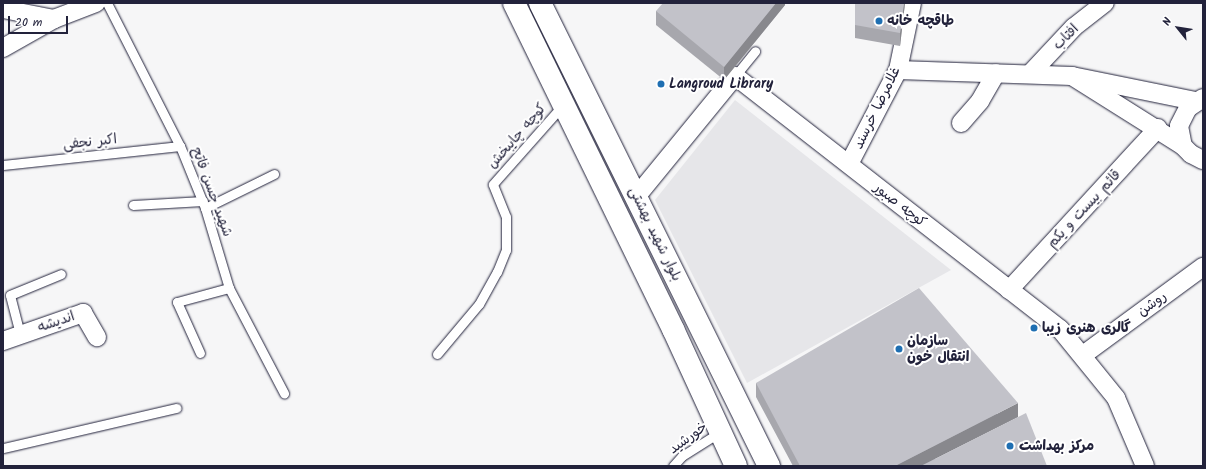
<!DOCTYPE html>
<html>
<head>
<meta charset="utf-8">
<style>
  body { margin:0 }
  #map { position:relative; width:1206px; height:469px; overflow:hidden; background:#f6f6f7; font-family:Kalam,"Playpen Sans Arabic",sans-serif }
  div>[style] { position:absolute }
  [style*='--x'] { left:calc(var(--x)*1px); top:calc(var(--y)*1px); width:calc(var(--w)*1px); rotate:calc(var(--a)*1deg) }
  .built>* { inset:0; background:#e6e6e9 }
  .roads { filter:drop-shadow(0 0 1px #22223b) drop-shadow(0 0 1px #22223b) }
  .service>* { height:9px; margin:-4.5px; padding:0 4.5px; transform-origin:4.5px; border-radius:4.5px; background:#fff }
  .minor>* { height:18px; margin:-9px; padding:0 9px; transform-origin:9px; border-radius:9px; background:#fff }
  .secondary>* { height:22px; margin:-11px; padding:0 11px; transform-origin:11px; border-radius:11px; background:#fff }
  .wall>* { inset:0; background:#a7a7ad }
  .shaded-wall>* { inset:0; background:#88888d }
  .building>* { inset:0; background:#c2c2c9 }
  .dots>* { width:11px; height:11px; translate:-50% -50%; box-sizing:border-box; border:2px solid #fff; border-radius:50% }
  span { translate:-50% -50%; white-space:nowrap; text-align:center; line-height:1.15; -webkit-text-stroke:4px #fff; paint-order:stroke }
  .poi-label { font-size:14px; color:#22223b; font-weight:700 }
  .left { translate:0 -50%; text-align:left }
  .street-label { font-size:14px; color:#22223b }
  .frame { position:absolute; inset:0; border:4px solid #22223b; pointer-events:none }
  .north { position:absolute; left:1158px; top:8px; width:40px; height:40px; -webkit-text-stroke:3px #fff; paint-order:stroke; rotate:300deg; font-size:11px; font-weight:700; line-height:16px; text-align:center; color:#22223b }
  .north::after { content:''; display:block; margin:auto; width:14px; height:18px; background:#22223b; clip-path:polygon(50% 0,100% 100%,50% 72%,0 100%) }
  .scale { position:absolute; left:8px; top:16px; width:60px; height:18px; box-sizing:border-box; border:2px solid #22223b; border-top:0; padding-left:5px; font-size:12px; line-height:14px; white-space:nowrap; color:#22223b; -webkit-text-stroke:3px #fff; paint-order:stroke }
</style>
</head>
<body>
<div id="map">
  <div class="built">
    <i style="clip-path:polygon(735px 100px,951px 270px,747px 383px,655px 200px)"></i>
  </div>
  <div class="roads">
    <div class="service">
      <i style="--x:107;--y:3;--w:161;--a:63"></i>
      <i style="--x:180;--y:146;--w:67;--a:68"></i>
      <i style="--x:205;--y:208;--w:84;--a:73.3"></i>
      <i style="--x:229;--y:288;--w:119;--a:62.4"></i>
      <i style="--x:735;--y:76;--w:32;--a:-51"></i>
      <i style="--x:3;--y:165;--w:178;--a:-6.1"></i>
      <i style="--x:133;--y:205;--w:70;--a:-3.3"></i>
      <i style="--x:205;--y:208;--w:77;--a:-26.2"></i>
      <i style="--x:20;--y:334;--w:40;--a:-104.4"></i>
      <i style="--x:10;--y:295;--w:55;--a:-22.4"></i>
      <i style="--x:200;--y:353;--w:56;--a:-114.3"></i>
      <i style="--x:177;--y:302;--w:54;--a:-15.1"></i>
      <i style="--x:437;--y:354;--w:65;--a:-50"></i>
      <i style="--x:479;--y:304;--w:37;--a:-61"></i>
      <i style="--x:497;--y:272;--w:24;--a:-68"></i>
      <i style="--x:506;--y:250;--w:33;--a:-90"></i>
      <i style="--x:506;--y:217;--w:35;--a:-112"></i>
      <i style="--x:493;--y:184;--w:106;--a:-48.5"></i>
      <i style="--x:3;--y:448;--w:178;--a:-13"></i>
      <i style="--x:673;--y:466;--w:13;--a:-48"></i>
      <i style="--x:682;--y:456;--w:45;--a:-32.3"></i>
    </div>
    <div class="minor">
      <i style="--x:3;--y:9;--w:52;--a:11.1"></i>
      <i style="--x:3;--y:48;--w:59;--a:-29.6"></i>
      <i style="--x:54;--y:19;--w:45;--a:-20.9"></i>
      <i style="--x:898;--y:70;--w:174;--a:2"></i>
      <i style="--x:1030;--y:74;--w:64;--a:-46.9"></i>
      <i style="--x:1074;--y:27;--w:39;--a:-38"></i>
      <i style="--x:1203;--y:98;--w:18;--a:146"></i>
      <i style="--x:1188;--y:108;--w:20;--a:117"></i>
      <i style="--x:1179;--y:126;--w:20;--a:79"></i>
      <i style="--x:1183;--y:146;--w:11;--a:45"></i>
      <i style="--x:1191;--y:154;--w:13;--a:27"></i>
      <i style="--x:961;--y:123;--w:29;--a:-49"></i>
      <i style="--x:980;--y:101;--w:32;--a:-60"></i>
      <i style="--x:1183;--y:146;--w:131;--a:-147.8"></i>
      <i style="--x:1072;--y:76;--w:126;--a:11.5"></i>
      <i style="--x:849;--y:164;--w:106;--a:-62.5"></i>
      <i style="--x:898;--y:70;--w:68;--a:-78.2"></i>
      <i style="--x:636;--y:197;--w:156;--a:-50.7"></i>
      <i style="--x:735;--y:76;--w:412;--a:37.9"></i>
      <i style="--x:1060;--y:329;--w:89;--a:50.9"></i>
      <i style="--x:1116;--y:398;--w:74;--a:66.9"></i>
      <i style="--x:1009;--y:290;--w:220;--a:-47.4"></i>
      <i style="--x:3;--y:341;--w:85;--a:-19.3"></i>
      <i style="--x:83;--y:313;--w:28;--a:60"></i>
      <i style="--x:1083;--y:355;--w:149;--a:-36.3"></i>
    </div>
    <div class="secondary">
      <i style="--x:514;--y:3;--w:363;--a:64"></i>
      <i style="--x:673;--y:329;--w:151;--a:65.3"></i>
      <i style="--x:540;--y:3;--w:517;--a:63.68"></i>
    </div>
  </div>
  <div class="wall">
    <i style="clip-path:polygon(785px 3px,785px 5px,724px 80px,656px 25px,656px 11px)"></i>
    <i style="clip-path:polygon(855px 3px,905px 3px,900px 46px,855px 38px)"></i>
    <i style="clip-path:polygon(756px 383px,1018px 417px,934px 459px,1047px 466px,793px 466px,756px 397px)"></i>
  </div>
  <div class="shaded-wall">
    <i style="clip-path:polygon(776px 3px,785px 3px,785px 5px,724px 80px,724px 67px)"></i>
    <i style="clip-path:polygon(904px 3px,905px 3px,900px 46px,900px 33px)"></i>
    <i style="clip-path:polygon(1018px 403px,1018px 417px,921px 466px,895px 466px)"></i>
  </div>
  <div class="building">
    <i style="clip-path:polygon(663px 3px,776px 3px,724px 67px,656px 11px)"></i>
    <i style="clip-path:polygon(855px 3px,904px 3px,900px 33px,855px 25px)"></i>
    <i style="clip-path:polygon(919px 288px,1018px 403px,895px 466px,800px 466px,756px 383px)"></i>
    <i style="clip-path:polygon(1026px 413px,1047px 466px,921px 466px)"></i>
  </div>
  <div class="dots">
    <i style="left:879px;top:21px;background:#1f6fb2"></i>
    <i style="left:661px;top:84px;background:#1f6fb2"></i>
    <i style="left:1034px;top:328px;background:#1f6fb2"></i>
    <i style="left:899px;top:349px;background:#1f6fb2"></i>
    <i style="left:1010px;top:446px;background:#1f6fb2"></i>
  </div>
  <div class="poi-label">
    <span class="left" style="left:887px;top:21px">طاقچه خانه</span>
    <span class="left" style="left:669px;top:84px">Langroud Library</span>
    <span class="left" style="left:1042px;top:328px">گالری هنری زیبا</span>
    <span class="left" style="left:907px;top:349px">سازمان<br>انتقال خون</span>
    <span class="left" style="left:1019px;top:446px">مرکز بهداشت</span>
  </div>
  <div class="street-label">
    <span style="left:1066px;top:37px;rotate:-45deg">افتاب</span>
    <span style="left:877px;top:108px;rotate:-64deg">غلامرضا خرسند</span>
    <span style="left:517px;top:136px;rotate:-49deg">کوچه چایبخش</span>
    <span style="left:90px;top:142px;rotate:-6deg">اکبر نجفی</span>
    <span style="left:212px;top:192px;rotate:70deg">شهید حسن فاتح</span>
    <span style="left:900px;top:205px;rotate:38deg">کوچه صبور</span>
    <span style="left:1084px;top:209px;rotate:-47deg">قائم بیست و یکم</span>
    <span style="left:655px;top:234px;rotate:64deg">بلوار شهید بهشتی</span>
    <span style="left:1152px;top:304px;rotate:-36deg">روشن</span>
    <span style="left:56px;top:322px;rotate:-19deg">اندیشه</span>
    <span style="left:688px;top:438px;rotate:-36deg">خورشید</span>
  </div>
  <div class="frame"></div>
  <div class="north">N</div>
  <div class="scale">20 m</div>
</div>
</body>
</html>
